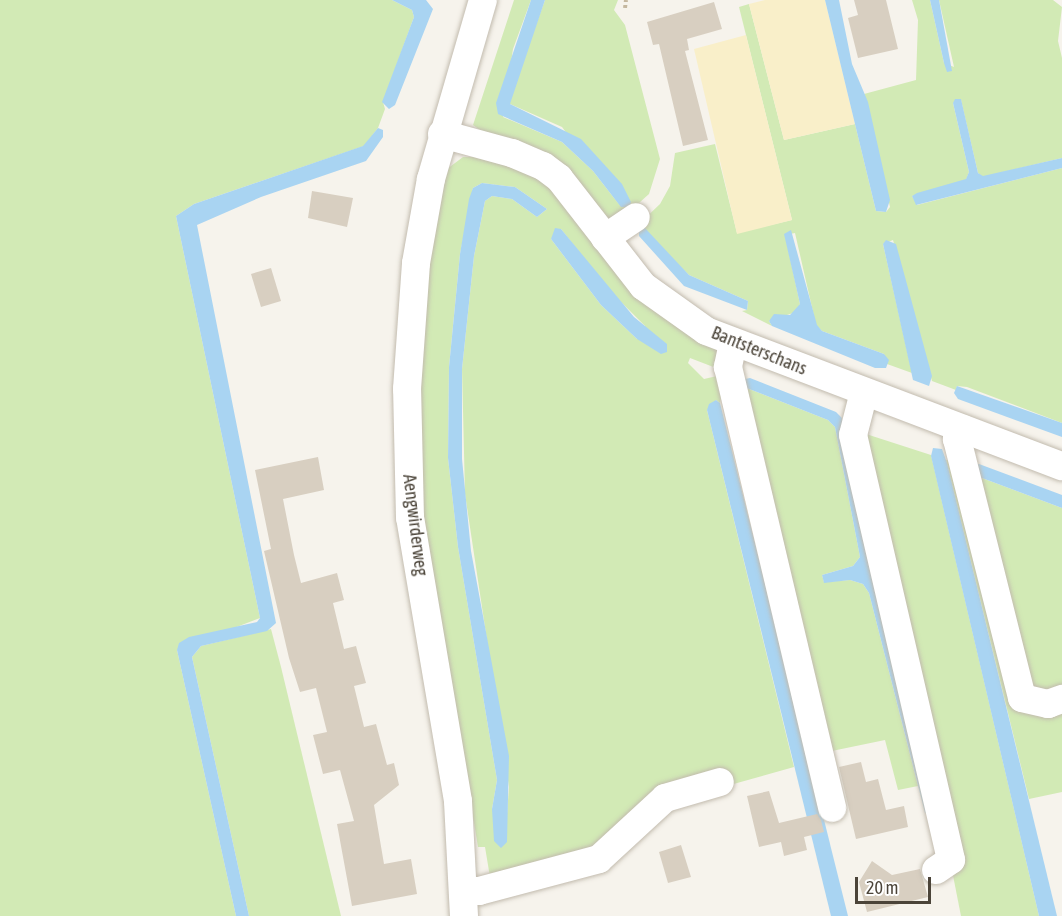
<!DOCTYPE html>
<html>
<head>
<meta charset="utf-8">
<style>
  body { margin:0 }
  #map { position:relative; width:1062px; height:916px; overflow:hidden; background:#f6f3ec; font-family:"Asap Condensed",sans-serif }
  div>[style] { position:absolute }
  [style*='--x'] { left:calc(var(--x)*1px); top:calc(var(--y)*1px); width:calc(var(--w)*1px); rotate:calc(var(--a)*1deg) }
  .green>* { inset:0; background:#d2eab5 }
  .sand>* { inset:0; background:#f9efc9 }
  .water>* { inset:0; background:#a9d4f2 }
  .building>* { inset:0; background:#d8cfc1 }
  .path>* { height:4px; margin-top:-2px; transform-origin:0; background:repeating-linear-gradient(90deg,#c4b79f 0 3px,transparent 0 6px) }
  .roads { filter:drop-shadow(0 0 2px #c2bbae) drop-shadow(0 0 2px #c2bbae) }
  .minor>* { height:28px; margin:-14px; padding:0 14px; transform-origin:14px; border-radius:14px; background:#fff }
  span { translate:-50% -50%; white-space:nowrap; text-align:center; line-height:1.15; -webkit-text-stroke:4.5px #fff; paint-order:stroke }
  .street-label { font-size:18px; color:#4b4439 }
  .scale { position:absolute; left:855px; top:877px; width:76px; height:27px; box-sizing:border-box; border:3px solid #4b4439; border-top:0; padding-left:8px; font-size:18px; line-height:21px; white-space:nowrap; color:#4b4439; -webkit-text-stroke:4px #fff; paint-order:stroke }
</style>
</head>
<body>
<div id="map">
  <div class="green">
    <i style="clip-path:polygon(0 0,392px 0,412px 10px,414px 17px,383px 102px,385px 109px,378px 128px,364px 146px,194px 204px,176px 216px,260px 618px,177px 650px,236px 916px,0 916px)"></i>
    <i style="clip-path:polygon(514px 0,531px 0,513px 49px,503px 117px,562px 142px,593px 171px,621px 207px,562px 127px,510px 104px,509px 99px,545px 0,618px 0,614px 10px,625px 25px,660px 159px,649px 194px,620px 220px,606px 219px,473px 125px)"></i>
    <i style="clip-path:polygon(912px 0,930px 0,944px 63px,954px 67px,939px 0,1053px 0,1062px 7px,1058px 41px,1062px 58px,1062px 158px,983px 177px,978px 173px,961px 100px,953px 103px,969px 172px,966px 180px,912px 196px,917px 205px,1062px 168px,1062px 423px,967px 387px,957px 386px,956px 390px,932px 381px,893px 240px,883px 244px,912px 373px,887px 364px,884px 354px,822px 331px,816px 325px,795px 233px,785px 235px,800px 304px,796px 312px,769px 321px,772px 326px,742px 311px,747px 310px,748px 301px,689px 275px,637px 226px,660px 204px,670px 186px,675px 153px,715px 144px,737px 233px,792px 220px,739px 7px,749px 4px,784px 140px,855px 124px,876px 211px,886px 212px,890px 207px,864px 94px,916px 80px,918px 20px)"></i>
    <i style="clip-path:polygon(evenodd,463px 157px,476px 157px,540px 176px,719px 346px,724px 374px,720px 403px,716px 400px,707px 410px,794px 767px,644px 809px,587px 853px,490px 877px,485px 847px,478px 847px,421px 500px,417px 445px,425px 281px,447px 169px,463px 157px,482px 183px,515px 187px,547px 209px,537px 217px,512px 199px,492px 196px,485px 201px,474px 256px,462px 369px,465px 494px,509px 787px,507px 814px,492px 809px,497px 780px,458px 547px,448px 458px,449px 367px,460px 254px,473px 188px,482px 183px,463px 157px,561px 229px,610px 291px,645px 326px,637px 339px,601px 305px,551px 239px,561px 229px,463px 157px,690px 358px,716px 368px,717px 376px,704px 379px,688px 363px,690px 358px)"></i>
    <i style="clip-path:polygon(744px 387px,828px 420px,835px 427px,860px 557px,853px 566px,822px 575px,824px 582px,850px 580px,863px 584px,869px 593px,918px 786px,898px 790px,885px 740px,827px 752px)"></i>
    <i style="clip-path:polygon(866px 434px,931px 455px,1039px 916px,961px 916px)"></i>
    <i style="clip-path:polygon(946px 460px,955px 462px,1013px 694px,1062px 707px,1062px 792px,1029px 799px)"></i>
    <i style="clip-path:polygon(974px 475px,1062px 508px,1062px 686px,1033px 695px)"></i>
    <i style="clip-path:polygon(271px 629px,281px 667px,341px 916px,249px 916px,192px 657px,201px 646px)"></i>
  </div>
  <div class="sand">
    <i style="clip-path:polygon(765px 0,825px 0,855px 124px,784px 140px,749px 4px)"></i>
    <i style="clip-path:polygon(746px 35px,792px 220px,737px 234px,694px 49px)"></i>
  </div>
  <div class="water">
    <i style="clip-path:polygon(392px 0,426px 0,433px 9px,395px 105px,389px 109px,382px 102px,414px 17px,412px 10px)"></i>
    <i style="clip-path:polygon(531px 0,545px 0,510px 104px,581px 139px,622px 184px,631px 202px,630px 207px,621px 207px,593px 171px,562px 142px,498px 114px,496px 103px)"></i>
    <i style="clip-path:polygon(825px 0,839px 0,852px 64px,868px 102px,890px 200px,886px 212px,876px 211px)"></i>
    <i style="clip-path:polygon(930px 0,939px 0,952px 71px,947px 72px,944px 63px)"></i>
    <i style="clip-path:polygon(955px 99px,961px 99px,978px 173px,983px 176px,1062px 158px,1062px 168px,916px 205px,912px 196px,917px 193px,966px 179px,969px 172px,953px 103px)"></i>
    <i style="clip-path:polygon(378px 128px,383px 130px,383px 137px,366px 161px,261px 197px,197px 225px,276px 623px,267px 631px,201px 646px,192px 657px,249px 916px,236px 916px,177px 650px,179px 643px,189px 637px,257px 622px,260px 618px,176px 216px,194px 204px,363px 146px)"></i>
    <i style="clip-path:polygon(482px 183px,515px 187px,547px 209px,537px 217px,512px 199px,492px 196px,485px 201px,474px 256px,462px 369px,462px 459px,471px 551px,509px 756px,507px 842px,501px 848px,494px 841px,492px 809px,497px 780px,458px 547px,448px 458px,449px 367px,460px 254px,469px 199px,473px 188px)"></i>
    <i style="clip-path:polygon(644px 227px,689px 275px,748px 301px,747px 310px,684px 286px,639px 236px,639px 230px)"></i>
    <i style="clip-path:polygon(555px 228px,561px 229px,634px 317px,667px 344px,667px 352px,661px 354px,637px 339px,601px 305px,551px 239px)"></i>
    <i style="clip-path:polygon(791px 230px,817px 325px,822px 331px,884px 354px,889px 360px,886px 368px,875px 368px,772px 326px,769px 321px,774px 314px,790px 315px,800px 304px,784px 234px)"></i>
    <i style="clip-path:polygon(886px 240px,896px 244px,932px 376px,929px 386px,913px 380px,883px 244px)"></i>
    <i style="clip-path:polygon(750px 378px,836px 412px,842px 418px,932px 815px,925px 813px,869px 593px,863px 584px,850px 580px,824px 583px,822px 575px,853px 566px,860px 557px,835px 427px,828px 420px,744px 387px,745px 379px)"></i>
    <i style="clip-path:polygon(957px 386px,1062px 423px,1062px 437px,958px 399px,954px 393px)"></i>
    <i style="clip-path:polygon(716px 400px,720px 403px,848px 916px,831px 916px,707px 410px,709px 404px)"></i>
    <i style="clip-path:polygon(933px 448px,942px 449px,947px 463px,1057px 916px,1039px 916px,931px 456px)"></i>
    <i style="clip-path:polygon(979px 464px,1062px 495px,1062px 508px,974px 475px,975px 465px)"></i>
  </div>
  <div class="building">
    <i style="clip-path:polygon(854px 0,886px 0,898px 49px,858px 58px,848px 18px,858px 15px)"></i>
    <i style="clip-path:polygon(714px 2px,722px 29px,687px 39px,689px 50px,685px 51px,708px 140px,683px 146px,659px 44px,653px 45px,647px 22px)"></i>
    <i style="clip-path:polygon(312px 191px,353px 198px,347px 227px,308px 218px)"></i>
    <i style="clip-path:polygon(271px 268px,281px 301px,261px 307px,251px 274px)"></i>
    <i style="clip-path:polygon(318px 457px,324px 490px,283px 499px,294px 555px,301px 583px,337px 573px,344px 600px,333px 603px,344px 649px,356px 646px,366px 683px,354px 686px,364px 727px,376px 724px,387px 765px,394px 763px,399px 785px,374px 805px,384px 864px,411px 859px,417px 894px,352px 906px,337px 824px,354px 821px,340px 770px,323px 774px,313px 735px,327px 732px,316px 688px,300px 692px,289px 658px,264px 551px,271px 549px,255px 470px)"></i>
    <i style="clip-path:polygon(861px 762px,866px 782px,878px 779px,886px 810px,904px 806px,908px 827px,856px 839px,839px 767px)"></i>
    <i style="clip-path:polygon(769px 791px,779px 823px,817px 814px,821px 820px,824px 832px,804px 837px,807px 850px,784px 856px,781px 842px,759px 847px,747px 796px)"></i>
    <i style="clip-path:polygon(681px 845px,691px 877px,668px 883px,659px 852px)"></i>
    <i style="clip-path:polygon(872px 861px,892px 875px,920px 869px,928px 897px,867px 912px,859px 882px)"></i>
  </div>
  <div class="path">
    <i style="--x:625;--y:8;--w:8;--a:-83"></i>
  </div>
  <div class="roads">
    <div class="minor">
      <i style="--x:442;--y:134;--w:73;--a:15.2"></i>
      <i style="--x:512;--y:153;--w:34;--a:23"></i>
      <i style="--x:543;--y:166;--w:20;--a:37"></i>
      <i style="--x:559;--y:178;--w:137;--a:52.1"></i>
      <i style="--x:643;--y:286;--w:77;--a:35.5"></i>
      <i style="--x:706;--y:331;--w:381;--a:20.8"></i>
      <i style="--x:605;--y:238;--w:37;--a:-34"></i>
      <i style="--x:733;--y:343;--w:25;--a:102"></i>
      <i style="--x:728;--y:367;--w:453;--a:76.7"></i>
      <i style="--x:864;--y:392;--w:44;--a:104.3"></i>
      <i style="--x:853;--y:435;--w:436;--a:77"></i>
      <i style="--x:951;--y:860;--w:18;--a:146"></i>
      <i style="--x:963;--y:429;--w:12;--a:121"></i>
      <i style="--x:957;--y:439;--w:267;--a:75.9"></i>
      <i style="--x:1022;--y:698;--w:27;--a:13"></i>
      <i style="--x:1048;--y:704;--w:15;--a:-20"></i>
      <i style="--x:463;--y:891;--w:16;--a:0"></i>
      <i style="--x:479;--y:891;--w:124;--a:-14.9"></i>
      <i style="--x:599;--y:859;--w:90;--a:-42.7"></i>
      <i style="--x:665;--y:798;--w:57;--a:-16.2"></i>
      <i style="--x:464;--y:916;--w:115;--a:-93"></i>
      <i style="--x:458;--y:801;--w:287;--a:-99.6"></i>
      <i style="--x:410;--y:518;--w:129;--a:-91.3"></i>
      <i style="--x:407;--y:389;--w:126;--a:-85.9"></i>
      <i style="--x:416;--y:263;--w:85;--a:-79.9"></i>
      <i style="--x:431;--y:179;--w:186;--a:-73.8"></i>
    </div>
  </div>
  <div class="street-label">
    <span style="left:759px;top:351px;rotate:22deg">Bantsterschans</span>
    <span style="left:415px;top:525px;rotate:83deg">Aengwirderweg</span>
  </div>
  <div class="scale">20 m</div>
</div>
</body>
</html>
